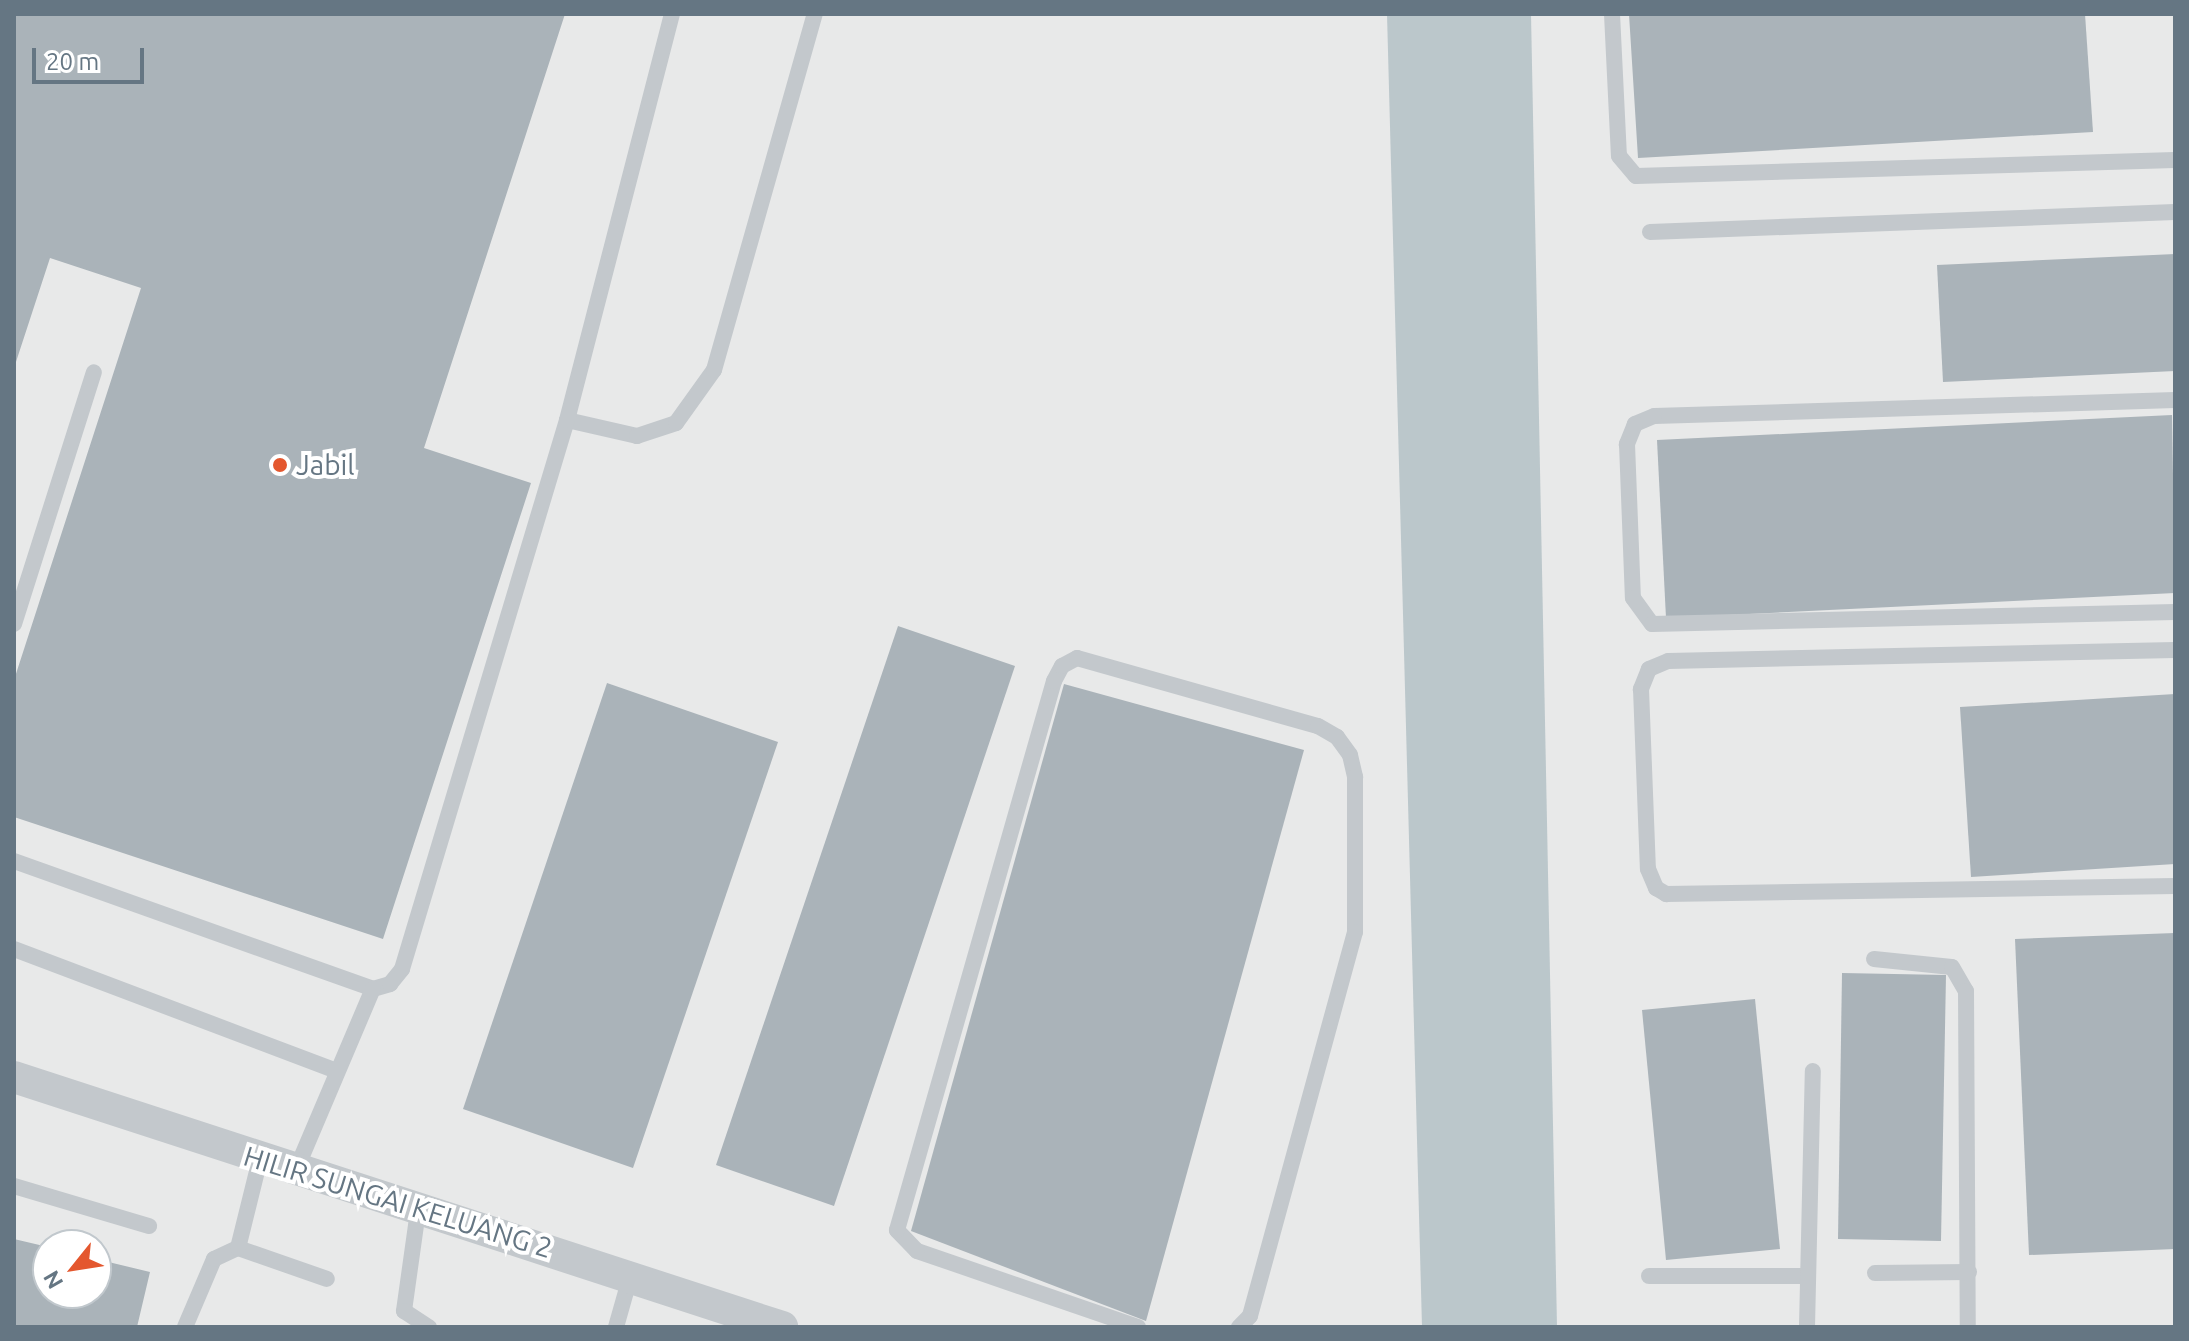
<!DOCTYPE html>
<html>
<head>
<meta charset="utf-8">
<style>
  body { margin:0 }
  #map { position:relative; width:2189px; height:1341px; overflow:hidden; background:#fafaf8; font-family:Ubuntu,sans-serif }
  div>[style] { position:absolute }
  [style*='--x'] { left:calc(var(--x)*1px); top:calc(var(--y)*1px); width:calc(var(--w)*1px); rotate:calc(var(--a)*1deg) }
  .built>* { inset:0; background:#e8e9e9 }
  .water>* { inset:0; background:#bbc7cb }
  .building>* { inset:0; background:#aab3b9 }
  .lane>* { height:16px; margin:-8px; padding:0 8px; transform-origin:8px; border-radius:8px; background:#c3c8cc }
  .street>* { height:32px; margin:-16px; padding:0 16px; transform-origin:16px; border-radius:16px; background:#c3c8cc }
  .dots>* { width:22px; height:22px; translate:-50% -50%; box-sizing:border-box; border:4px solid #fff; border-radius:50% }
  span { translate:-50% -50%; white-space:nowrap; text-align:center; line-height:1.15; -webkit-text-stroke:8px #fff; paint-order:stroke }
  .poi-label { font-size:28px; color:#657683 }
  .left { translate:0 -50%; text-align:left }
  .street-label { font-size:28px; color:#657683 }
  .frame { position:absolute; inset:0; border:16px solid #657683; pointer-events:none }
  .north { position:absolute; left:32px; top:1229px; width:80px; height:80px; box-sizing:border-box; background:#fff; border:2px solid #c1c8cd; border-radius:50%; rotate:240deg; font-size:22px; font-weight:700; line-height:32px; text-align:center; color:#657683 }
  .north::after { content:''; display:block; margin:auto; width:28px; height:36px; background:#e4572e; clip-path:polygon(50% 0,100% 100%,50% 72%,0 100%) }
  .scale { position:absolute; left:32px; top:48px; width:112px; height:36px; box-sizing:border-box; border:4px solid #657683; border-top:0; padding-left:10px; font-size:24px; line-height:28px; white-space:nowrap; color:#657683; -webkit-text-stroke:6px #fff; paint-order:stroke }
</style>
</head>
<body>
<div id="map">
  <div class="built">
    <i style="clip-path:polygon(evenodd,14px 14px,2175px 14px,2175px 1327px,14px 1327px,14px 14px,48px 1245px,96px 1245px,96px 1293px,48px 1293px,48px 1245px)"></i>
  </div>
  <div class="water">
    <i style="clip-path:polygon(1387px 14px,1531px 14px,1557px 1327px,1422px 1327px)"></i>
  </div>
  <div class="building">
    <i style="clip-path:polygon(14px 14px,565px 14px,424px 448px,531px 483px,383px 939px,14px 817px,14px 680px,141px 288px,50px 258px,14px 368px)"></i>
    <i style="clip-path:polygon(1629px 14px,2085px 14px,2093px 132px,1638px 158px)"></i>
    <i style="clip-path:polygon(2175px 254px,2175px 371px,1943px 382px,1937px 265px)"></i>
    <i style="clip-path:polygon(2172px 415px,2175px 593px,1666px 618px,1657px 440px)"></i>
    <i style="clip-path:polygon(898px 626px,1015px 666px,834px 1206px,716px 1165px)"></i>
    <i style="clip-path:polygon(607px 683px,778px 742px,633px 1168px,463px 1109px)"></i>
    <i style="clip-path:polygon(1064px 684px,1304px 750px,1146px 1321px,911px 1231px)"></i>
    <i style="clip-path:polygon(2175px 694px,2175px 864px,1971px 877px,1960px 707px)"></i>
    <i style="clip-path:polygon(2175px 933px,2175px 1249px,2029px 1255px,2015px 939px)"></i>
    <i style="clip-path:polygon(1842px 973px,1946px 975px,1941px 1241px,1838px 1239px)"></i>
    <i style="clip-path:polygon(1755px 999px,1780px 1249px,1666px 1260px,1642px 1010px)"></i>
    <i style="clip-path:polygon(14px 1239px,48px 1247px,48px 1293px,96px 1293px,96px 1259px,150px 1272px,137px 1327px,14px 1327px)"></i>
  </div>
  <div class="lane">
    <i style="--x:1612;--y:14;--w:142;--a:87.2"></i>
    <i style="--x:1619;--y:156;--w:26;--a:50"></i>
    <i style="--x:1636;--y:176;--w:539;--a:-1.7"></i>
    <i style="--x:1650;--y:232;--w:525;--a:-2.18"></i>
    <i style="--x:2175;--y:400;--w:521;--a:178.24"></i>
    <i style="--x:1654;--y:416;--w:21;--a:157"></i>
    <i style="--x:1635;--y:424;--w:22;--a:112"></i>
    <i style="--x:1627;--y:444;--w:154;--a:87.8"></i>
    <i style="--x:1633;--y:598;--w:32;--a:54"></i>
    <i style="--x:1652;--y:624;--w:523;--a:-1.31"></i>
    <i style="--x:567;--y:420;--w:72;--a:12.9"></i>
    <i style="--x:637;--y:436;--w:41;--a:-18.4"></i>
    <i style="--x:676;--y:423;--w:65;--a:-54.4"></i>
    <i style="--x:714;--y:370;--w:370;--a:-74.2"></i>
    <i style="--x:14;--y:624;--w:264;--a:-72.4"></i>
    <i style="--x:2175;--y:650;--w:507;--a:178.76"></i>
    <i style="--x:1668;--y:661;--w:21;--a:157"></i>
    <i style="--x:1649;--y:669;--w:22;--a:112"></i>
    <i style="--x:1641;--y:689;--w:180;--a:87.8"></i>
    <i style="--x:1648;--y:869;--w:21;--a:67"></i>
    <i style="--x:1656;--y:888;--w:12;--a:31"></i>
    <i style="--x:1666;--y:894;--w:509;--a:-0.9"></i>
    <i style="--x:14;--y:861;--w:381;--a:19.6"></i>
    <i style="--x:373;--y:989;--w:18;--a:-16"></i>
    <i style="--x:390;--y:984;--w:19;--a:-51"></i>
    <i style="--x:402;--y:969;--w:573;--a:-73.27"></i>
    <i style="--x:567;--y:420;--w:419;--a:-75.5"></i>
    <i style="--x:14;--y:949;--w:345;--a:20.7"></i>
    <i style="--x:1874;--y:959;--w:78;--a:5.9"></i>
    <i style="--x:1952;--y:967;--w:28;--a:60"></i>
    <i style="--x:1966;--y:991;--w:336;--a:89.7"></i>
    <i style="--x:296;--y:1170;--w:197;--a:-67"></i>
    <i style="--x:14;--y:1186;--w:141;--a:16.5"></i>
    <i style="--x:418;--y:1211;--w:101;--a:98"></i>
    <i style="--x:404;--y:1311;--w:30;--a:33"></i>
    <i style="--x:238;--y:1248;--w:94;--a:19.2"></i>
    <i style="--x:1875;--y:1273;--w:94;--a:-0.6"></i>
    <i style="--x:1649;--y:1276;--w:159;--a:0"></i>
    <i style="--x:185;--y:1327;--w:74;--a:-66.9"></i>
    <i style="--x:214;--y:1259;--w:26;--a:-25"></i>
    <i style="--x:238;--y:1248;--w:92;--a:-76.1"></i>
    <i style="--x:616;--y:1327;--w:55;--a:-74.2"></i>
    <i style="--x:1138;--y:1327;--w:234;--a:-161"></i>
    <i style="--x:917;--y:1251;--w:29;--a:-134"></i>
    <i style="--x:897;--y:1230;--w:571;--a:-74.04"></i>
    <i style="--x:1054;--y:681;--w:17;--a:-62"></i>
    <i style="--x:1062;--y:666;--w:17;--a:-28"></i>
    <i style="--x:1077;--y:658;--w:250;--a:15.8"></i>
    <i style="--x:1318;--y:726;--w:22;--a:30"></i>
    <i style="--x:1337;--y:737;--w:22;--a:54"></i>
    <i style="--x:1350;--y:755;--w:23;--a:77"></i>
    <i style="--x:1355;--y:777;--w:155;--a:90"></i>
    <i style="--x:1355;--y:932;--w:398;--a:105.3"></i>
    <i style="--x:1250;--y:1316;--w:16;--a:135"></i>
    <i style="--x:1807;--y:1327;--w:256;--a:-88.7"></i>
  </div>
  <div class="street">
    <i style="--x:14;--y:1077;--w:808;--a:18.03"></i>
  </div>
  <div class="dots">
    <i style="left:280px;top:465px;background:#e4572e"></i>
  </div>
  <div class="poi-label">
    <span class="left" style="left:296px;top:465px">Jabil</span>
  </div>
  <div class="street-label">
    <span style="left:398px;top:1202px;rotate:17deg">HILIR SUNGAI KELUANG 2</span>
  </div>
  <div class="frame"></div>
  <div class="north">N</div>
  <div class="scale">20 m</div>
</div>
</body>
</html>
